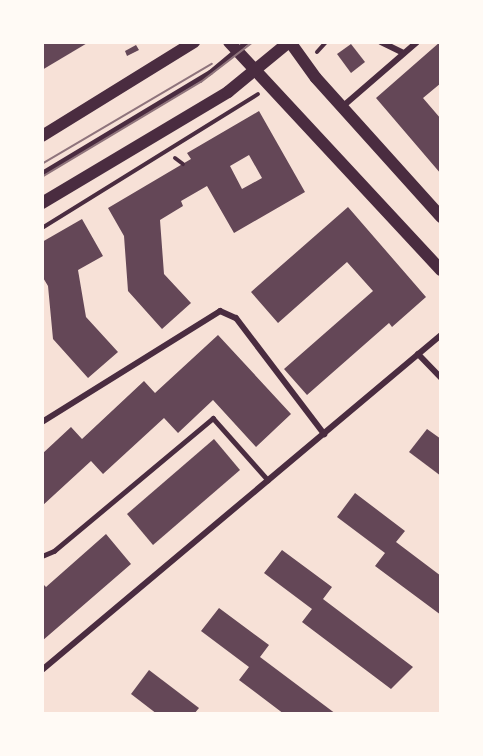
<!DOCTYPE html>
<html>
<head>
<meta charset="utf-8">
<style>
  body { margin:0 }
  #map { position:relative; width:483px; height:756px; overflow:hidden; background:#f7e1d7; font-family:"Nunito Sans",sans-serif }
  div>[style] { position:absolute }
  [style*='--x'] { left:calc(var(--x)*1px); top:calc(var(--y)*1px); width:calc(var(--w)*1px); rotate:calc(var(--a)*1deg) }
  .building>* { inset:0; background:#644757 }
  .path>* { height:4px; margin:-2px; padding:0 2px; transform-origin:2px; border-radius:2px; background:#4a2c40 }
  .service>* { height:4.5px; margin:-2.25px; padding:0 2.25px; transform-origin:2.25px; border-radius:2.25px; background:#4a2c40 }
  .minor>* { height:6px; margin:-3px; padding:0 3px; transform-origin:3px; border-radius:3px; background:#4a2c40 }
  .secondary>* { height:12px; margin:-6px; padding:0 6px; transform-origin:6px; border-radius:6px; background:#4a2c40 }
  .tram>* { height:1.5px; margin:-0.75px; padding:0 0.75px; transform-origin:0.75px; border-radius:0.75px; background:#8f747c }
  span { translate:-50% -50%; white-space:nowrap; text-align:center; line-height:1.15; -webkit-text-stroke:5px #fffaf5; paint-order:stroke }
  .frame { position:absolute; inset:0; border:44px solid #fffaf5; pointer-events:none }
</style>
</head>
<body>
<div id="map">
  <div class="building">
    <i style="clip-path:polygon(42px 42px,89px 42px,42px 70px)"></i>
    <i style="clip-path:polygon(440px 42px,441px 83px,423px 98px,441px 119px,441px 174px,376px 98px)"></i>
    <i style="clip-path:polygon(351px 44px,365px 62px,351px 73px,337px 54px)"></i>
    <i style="clip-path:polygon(136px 45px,139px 50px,127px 56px,125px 51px)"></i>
    <i style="clip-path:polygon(evenodd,259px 111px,305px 192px,234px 233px,207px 186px,181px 201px,183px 206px,160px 220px,164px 274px,191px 303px,162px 329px,128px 291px,124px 236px,108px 208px,191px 159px,187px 153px,259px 111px,249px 155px,262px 178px,242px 189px,230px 166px,249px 155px)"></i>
    <i style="clip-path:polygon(348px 207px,426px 297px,392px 327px,389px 323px,307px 395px,284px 369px,373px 291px,347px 262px,278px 323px,251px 292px)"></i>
    <i style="clip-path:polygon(82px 219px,103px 256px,78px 270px,86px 317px,118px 352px,88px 378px,53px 339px,48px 286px,42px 276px,42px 242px)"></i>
    <i style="clip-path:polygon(218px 335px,291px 414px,256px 447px,213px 400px,178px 433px,164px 418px,103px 474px,91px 461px,42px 506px,42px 454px,71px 427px,82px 439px,144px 381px,155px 393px)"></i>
    <i style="clip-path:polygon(427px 429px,441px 439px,441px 476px,409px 452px)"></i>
    <i style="clip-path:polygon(214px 439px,240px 470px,153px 545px,127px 514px)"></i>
    <i style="clip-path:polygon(355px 493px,405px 531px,396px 542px,441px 576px,441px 615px,375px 566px,385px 553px,337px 517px)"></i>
    <i style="clip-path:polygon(106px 534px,131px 564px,42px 641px,42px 583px,46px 587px)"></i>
    <i style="clip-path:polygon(282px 550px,332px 587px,323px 599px,413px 667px,391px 689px,302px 622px,312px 609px,264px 573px)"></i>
    <i style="clip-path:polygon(219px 608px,269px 645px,260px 657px,336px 714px,284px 714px,239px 680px,249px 667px,201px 631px)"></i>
    <i style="clip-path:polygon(149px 670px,199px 708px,194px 714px,157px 714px,131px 694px)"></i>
  </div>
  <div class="path">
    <i style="--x:317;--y:52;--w:13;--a:-48"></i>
    <i style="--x:175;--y:158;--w:10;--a:37"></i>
    <i style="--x:42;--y:228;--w:254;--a:-31.8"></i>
  </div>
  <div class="service">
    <i style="--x:42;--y:173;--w:196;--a:-31"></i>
    <i style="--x:210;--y:72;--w:47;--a:-39.8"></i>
    <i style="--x:42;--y:556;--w:13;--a:-23"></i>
    <i style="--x:54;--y:551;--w:207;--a:-39.9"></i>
    <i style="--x:213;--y:418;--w:83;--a:48.4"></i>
  </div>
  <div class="minor">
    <i style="--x:381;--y:42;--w:25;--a:26"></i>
    <i style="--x:342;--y:107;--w:99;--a:-40.9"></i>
    <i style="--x:418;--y:354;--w:33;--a:46"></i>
    <i style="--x:42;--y:422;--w:210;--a:-31.9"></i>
    <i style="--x:220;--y:311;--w:17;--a:24"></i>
    <i style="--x:236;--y:318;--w:146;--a:52.8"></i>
    <i style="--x:42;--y:670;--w:521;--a:-40.02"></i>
  </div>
  <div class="secondary">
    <i style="--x:229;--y:42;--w:311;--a:47.1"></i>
    <i style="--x:290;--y:42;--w:44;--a:54.2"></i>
    <i style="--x:316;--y:78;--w:187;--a:48"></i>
    <i style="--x:42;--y:136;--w:179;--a:-31.7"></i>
    <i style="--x:42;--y:203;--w:217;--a:-30.8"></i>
    <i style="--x:228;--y:92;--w:79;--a:-39.3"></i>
  </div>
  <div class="tram">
    <i style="--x:42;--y:164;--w:197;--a:-30.5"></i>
    <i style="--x:42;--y:177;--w:185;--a:-30.9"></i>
    <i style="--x:201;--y:82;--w:66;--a:-37.6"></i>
  </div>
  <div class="frame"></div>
</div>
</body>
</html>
